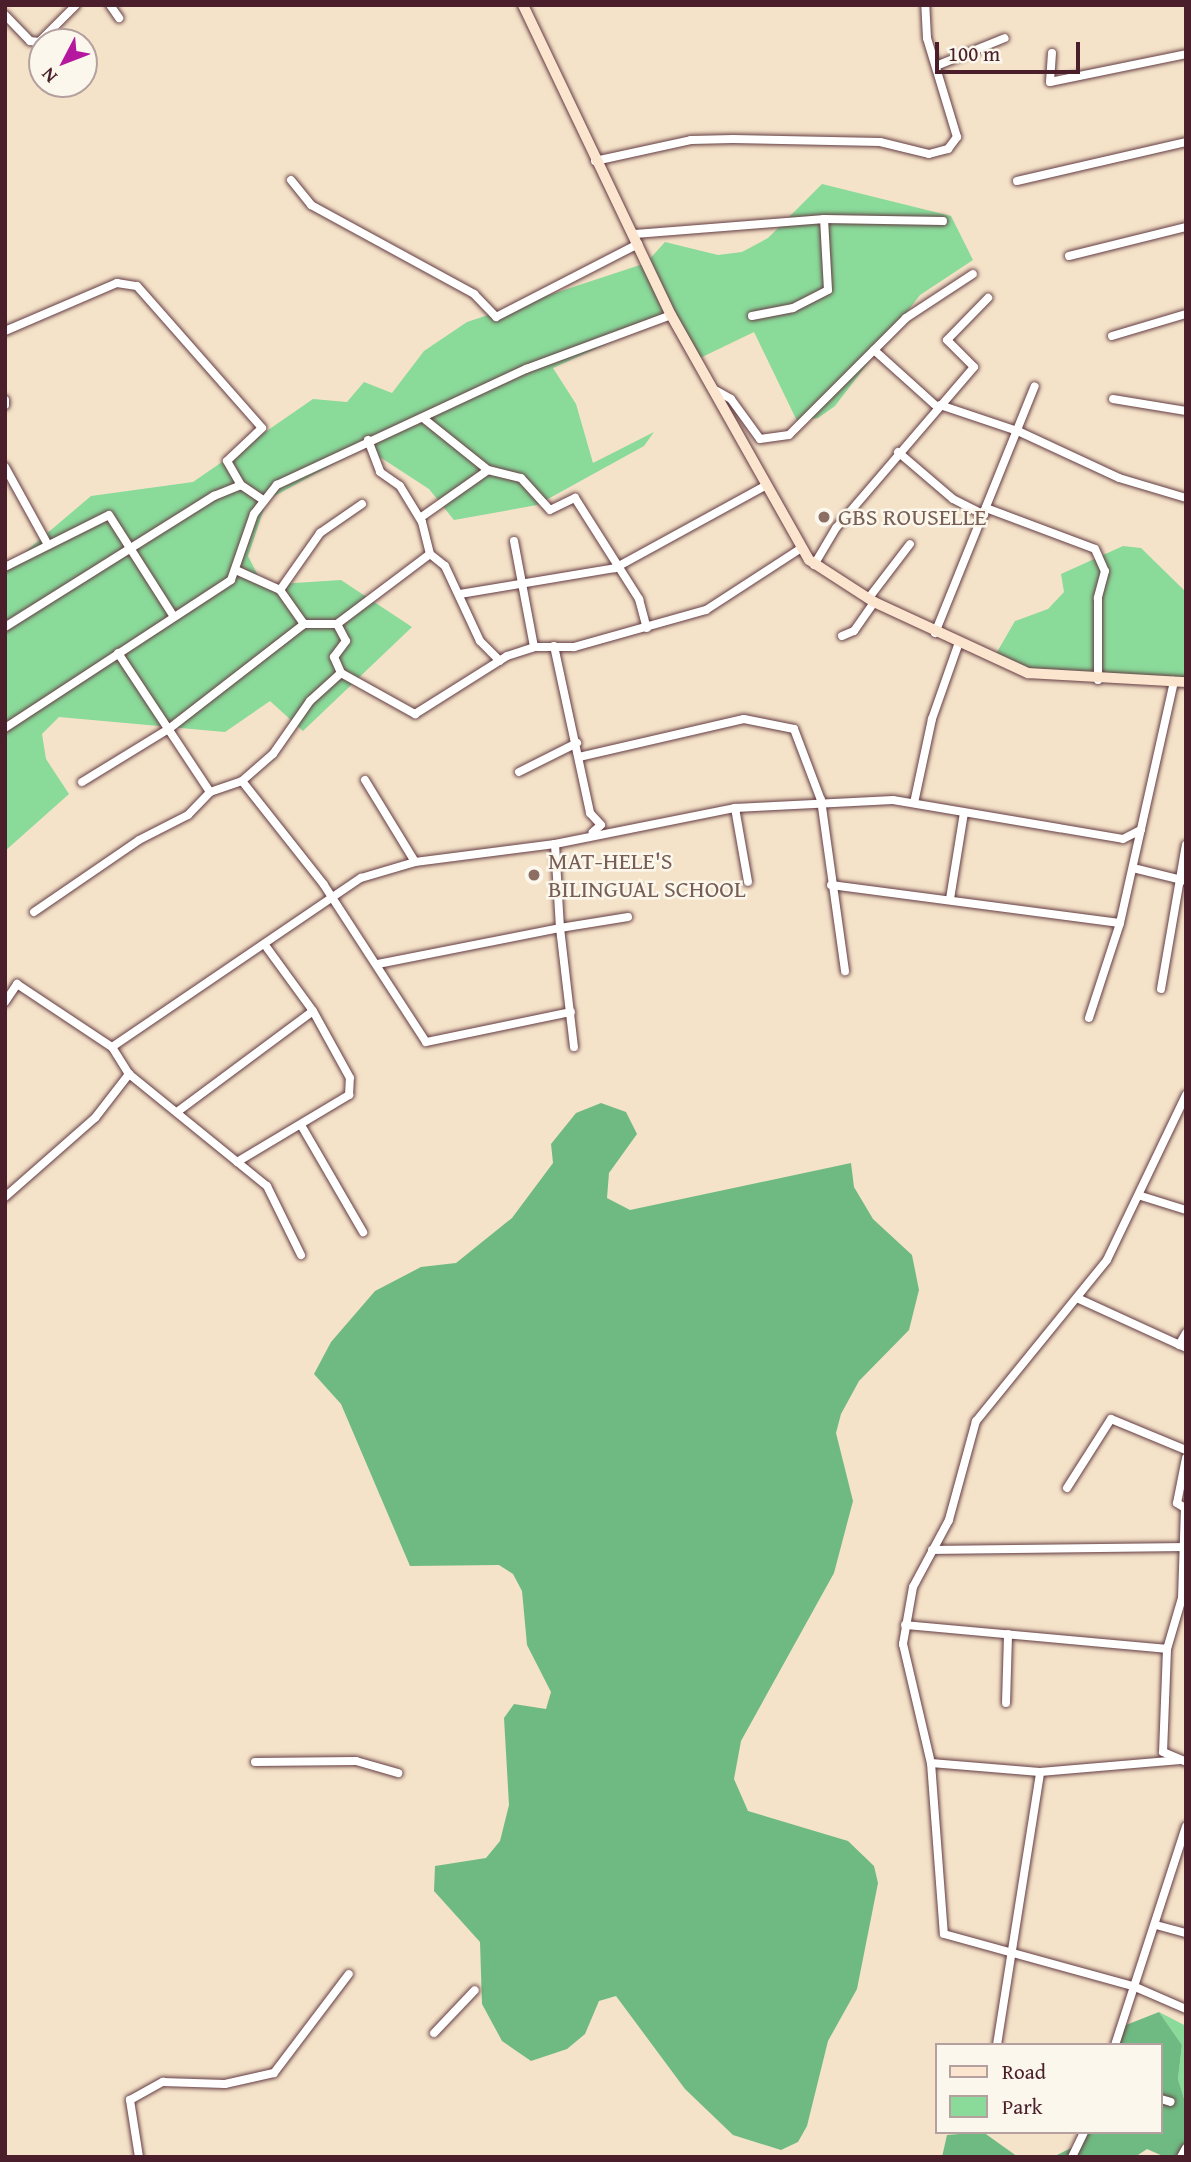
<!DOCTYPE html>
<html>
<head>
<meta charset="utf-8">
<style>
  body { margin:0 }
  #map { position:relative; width:1191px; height:2162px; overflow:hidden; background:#f5e3c9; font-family:"Gentium Book Plus",serif }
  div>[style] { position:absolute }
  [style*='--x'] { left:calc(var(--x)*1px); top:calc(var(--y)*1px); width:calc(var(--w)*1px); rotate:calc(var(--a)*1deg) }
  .green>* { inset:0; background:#8ada9a }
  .forest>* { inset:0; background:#6fba82 }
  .roads { filter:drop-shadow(0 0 2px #643c43) drop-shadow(0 0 2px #643c43) }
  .street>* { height:8px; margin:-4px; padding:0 4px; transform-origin:4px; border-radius:4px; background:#fff }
  .secondary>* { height:10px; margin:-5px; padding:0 5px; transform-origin:5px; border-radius:5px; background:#fce5cf }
  .dots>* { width:19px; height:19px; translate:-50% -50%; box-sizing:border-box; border:4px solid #fbf7ec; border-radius:50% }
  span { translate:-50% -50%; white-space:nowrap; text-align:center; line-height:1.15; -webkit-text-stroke:5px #fbf7ec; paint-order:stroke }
  .education-label { font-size:24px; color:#785e54 }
  .left { translate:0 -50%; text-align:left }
  .frame { position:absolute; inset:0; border:7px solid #4a1f2b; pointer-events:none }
  .legend { position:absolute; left:935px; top:2043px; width:228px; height:91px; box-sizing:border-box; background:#fbf7ec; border:2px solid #b4a19f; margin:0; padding:9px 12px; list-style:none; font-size:21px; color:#4a1f2b }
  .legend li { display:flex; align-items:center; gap:14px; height:35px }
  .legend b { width:35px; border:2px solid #b4a19f }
  .north { position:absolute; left:28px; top:28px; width:70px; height:70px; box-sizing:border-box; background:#fbf7ec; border:2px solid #b4a19f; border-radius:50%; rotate:228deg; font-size:19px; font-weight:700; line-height:28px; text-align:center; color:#4a1f2b }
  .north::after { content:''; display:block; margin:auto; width:24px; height:32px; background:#b5179e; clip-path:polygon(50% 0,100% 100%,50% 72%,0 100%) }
  .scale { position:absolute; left:935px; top:42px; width:145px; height:32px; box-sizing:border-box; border:4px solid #4a1f2b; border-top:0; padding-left:9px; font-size:21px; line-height:24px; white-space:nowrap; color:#4a1f2b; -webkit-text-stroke:5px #fbf7ec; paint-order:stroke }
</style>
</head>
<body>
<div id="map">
  <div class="green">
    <i style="clip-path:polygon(822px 184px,951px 216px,973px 260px,920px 295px,835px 406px,818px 418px,797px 421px,754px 332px,698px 359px,671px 315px,553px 368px,576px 404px,593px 463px,654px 432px,644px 446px,537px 505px,454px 520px,429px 489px,366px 448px,339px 461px,267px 500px,248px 556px,263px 585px,341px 580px,412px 627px,303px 731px,270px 701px,225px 732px,59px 717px,42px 734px,46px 759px,69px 794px,5px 851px,5px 569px,91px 496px,193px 482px,313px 399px,347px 402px,364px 382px,392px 393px,424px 351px,467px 322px,646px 263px,665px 242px,718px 255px,742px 252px,768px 238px)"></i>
    <i style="clip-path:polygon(1123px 546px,1141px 548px,1186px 592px,1186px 682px,1028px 673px,993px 659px,1015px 621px,1048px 609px,1064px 592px,1061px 574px)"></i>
    <i style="clip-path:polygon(1159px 2012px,1186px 2026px,1186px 2105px,1178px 2079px,1182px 2045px)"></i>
  </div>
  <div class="forest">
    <i style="clip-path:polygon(601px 1103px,626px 1112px,637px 1134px,609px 1173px,607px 1198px,630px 1210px,851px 1163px,854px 1187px,873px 1219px,912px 1255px,919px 1290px,909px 1330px,859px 1381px,841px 1414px,836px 1433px,853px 1501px,834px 1573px,741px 1741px,734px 1779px,748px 1811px,848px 1841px,874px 1866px,878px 1883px,857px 1989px,828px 2041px,807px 2126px,798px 2142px,781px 2150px,733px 2135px,685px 2089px,616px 1996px,599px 2001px,585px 2034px,567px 2049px,531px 2061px,502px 2041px,482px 2004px,480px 1942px,434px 1891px,435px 1866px,486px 1858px,500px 1841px,509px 1805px,504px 1718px,514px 1704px,546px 1709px,551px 1692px,527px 1645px,522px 1591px,513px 1574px,499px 1565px,410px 1566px,341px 1404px,314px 1374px,331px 1342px,375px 1291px,421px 1267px,456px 1263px,512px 1218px,553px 1163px,551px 1144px,576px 1113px)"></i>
    <i style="clip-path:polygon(1159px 2012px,1182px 2045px,1178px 2079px,1186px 2105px,1186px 2153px,1165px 2157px,1147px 2149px,1135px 2157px,1053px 2157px,1073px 2147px,1080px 2132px,1161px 2132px,1161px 2045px,1110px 2045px,1126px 2025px)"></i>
    <i style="clip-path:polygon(983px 2132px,1018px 2157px,942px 2157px,947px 2135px)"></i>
  </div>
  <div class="roads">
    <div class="street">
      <i style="--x:110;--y:5;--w:16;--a:55"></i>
      <i style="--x:5;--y:15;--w:36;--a:46"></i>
      <i style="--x:30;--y:41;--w:9;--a:6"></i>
      <i style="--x:39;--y:42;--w:52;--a:-45"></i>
      <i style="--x:1052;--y:53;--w:29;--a:94"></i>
      <i style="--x:1050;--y:82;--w:139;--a:-11.6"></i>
      <i style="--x:936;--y:66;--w:74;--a:-22.1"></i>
      <i style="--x:595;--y:161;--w:98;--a:-12.3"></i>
      <i style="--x:691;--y:140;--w:42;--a:-1.4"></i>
      <i style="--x:733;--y:139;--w:147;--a:1.2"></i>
      <i style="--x:880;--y:142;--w:50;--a:13.8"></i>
      <i style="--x:929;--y:154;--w:20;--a:-15"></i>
      <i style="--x:948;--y:149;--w:15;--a:-53"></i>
      <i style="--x:957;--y:137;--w:103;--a:-106.9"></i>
      <i style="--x:927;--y:38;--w:33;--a:-93"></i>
      <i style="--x:291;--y:180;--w:32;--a:51"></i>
      <i style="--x:311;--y:205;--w:186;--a:28.6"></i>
      <i style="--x:474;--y:294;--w:32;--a:46"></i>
      <i style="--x:496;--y:317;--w:160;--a:-27.2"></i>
      <i style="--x:1017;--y:181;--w:173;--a:-13"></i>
      <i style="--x:635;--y:234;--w:190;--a:-4.5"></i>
      <i style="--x:824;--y:219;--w:119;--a:1"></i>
      <i style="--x:1069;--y:256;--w:121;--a:-13.9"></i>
      <i style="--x:752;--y:316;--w:42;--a:-11"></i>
      <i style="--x:793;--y:308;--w:39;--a:-27"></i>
      <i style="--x:828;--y:290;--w:71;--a:-93.2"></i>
      <i style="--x:5;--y:331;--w:122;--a:-23.2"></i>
      <i style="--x:117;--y:283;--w:20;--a:9"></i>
      <i style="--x:137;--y:286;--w:189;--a:48.6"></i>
      <i style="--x:262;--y:428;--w:48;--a:136.7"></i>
      <i style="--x:227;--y:461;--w:28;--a:60"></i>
      <i style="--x:1112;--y:336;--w:77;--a:-16.6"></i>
      <i style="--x:874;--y:350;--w:82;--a:42"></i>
      <i style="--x:715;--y:390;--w:18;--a:29"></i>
      <i style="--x:731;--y:399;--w:49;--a:54.1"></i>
      <i style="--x:760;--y:439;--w:29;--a:-8"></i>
      <i style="--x:789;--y:435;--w:165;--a:-45"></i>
      <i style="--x:906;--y:318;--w:80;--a:-33.3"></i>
      <i style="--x:1113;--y:399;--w:74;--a:9.3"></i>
      <i style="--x:5;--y:400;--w:5;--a:90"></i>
      <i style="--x:940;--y:405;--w:84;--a:18.6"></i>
      <i style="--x:1020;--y:432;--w:109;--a:24.9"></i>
      <i style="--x:1119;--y:478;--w:70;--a:16.6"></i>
      <i style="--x:423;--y:418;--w:83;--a:38.7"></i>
      <i style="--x:488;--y:470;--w:34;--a:14"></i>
      <i style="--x:521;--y:478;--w:43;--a:47.8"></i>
      <i style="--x:550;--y:510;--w:28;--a:-26"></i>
      <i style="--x:575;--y:498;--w:120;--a:57.6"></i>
      <i style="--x:639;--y:599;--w:30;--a:75"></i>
      <i style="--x:368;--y:440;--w:34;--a:69"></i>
      <i style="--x:380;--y:472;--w:24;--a:35"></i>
      <i style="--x:400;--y:486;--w:42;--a:58.6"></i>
      <i style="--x:422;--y:522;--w:33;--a:76"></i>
      <i style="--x:430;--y:554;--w:19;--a:39"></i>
      <i style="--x:445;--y:566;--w:83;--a:65"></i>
      <i style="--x:480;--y:641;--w:28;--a:45"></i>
      <i style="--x:898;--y:452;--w:72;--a:40.5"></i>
      <i style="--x:953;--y:499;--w:35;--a:27"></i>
      <i style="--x:5;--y:467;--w:89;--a:61.1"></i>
      <i style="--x:986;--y:508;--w:116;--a:20.6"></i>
      <i style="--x:1095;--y:549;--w:24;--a:66"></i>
      <i style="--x:1105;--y:571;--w:28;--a:105"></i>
      <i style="--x:1098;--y:598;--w:82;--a:90"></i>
      <i style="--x:420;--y:518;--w:83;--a:-35.2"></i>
      <i style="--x:514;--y:541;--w:108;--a:79.3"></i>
      <i style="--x:814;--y:565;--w:43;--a:-59.3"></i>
      <i style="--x:836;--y:528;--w:212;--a:-49.4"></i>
      <i style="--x:974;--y:367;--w:38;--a:-135"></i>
      <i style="--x:947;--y:340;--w:59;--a:-45.7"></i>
      <i style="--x:5;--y:567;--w:116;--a:-26.6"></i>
      <i style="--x:109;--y:515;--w:117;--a:57.5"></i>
      <i style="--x:238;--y:571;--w:46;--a:24.3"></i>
      <i style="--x:280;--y:590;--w:42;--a:54.8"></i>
      <i style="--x:280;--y:590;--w:70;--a:-54.9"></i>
      <i style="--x:320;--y:533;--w:51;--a:-34.6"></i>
      <i style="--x:460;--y:594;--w:157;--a:-9.5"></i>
      <i style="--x:615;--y:568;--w:171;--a:-28.7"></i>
      <i style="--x:868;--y:599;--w:69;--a:-52.6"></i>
      <i style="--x:337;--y:624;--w:116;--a:-37"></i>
      <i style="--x:5;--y:627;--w:247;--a:-32.1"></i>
      <i style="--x:214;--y:496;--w:29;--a:-22"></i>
      <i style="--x:241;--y:485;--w:25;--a:34"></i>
      <i style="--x:935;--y:633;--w:266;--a:-68"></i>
      <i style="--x:842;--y:636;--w:13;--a:-23"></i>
      <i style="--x:854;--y:631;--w:35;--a:-55"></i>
      <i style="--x:554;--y:646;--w:171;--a:77.8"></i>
      <i style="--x:590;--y:813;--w:16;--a:47"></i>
      <i style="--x:601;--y:825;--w:11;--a:139"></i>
      <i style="--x:118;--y:653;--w:167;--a:56.5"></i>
      <i style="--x:210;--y:792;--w:34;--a:-19"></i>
      <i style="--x:242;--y:781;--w:41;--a:-41.1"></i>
      <i style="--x:273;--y:754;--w:65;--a:-55.1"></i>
      <i style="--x:310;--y:701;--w:42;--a:-42.1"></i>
      <i style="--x:5;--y:728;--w:270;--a:-33.2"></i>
      <i style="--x:231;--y:580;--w:70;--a:-70.8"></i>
      <i style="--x:254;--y:514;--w:37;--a:-52"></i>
      <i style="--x:277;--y:485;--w:275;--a:-25"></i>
      <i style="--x:526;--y:369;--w:155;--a:-20.4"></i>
      <i style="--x:579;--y:757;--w:169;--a:-13"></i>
      <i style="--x:744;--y:719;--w:51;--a:11.3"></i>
      <i style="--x:794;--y:729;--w:76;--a:69.2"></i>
      <i style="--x:821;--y:800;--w:173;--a:82"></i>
      <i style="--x:519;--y:772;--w:65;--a:-26.6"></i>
      <i style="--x:365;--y:780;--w:96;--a:58.6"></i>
      <i style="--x:242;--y:781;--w:132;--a:51.7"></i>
      <i style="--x:324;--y:885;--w:187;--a:57"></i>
      <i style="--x:426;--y:1042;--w:148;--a:-11.7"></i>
      <i style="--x:82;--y:782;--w:103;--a:-31.5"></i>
      <i style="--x:170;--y:728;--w:170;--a:-37.8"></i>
      <i style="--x:304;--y:624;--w:33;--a:0"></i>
      <i style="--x:337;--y:624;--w:19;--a:62"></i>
      <i style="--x:346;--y:641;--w:20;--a:127"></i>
      <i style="--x:334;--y:657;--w:17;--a:66"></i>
      <i style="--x:341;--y:673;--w:85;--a:29"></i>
      <i style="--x:415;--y:714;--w:109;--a:-32.2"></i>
      <i style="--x:507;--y:656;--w:28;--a:-18"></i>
      <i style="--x:534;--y:647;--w:40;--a:0"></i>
      <i style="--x:574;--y:647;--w:137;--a:-15.7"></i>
      <i style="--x:706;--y:610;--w:112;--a:-33"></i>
      <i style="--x:914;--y:803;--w:86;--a:-77.9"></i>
      <i style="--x:932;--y:719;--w:78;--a:-70.6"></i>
      <i style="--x:735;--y:808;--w:75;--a:80"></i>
      <i style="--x:555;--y:844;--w:84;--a:86.6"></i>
      <i style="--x:560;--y:928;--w:69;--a:-9.2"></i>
      <i style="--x:1133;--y:868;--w:55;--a:13.8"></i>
      <i style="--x:831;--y:885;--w:291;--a:7.5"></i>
      <i style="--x:950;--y:899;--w:87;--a:-80.8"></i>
      <i style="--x:34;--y:912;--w:127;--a:-34.4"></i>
      <i style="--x:139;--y:840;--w:55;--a:-27"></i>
      <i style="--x:188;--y:815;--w:32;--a:-46"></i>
      <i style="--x:378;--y:964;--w:186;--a:-11.2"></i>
      <i style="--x:560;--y:928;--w:120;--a:83.3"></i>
      <i style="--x:1161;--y:989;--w:146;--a:-80.2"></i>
      <i style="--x:5;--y:1002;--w:22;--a:-56"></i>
      <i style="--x:17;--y:984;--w:114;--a:33.6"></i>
      <i style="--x:112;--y:1047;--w:301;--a:-34.2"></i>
      <i style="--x:361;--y:878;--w:56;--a:-16.5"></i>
      <i style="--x:415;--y:862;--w:141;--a:-7.3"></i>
      <i style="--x:555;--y:844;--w:184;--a:-11.3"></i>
      <i style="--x:735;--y:808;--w:158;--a:-2.9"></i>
      <i style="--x:893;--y:800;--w:233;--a:9.6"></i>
      <i style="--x:1123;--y:839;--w:20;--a:-27"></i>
      <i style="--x:1089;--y:1018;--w:100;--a:-71.9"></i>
      <i style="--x:1120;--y:923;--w:248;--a:-77.4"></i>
      <i style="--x:112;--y:1047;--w:32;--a:58"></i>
      <i style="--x:129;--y:1074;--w:178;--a:39.1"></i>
      <i style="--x:267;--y:1186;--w:77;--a:63.8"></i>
      <i style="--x:1186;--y:1095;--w:183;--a:115.6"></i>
      <i style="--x:1107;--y:1260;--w:208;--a:129.1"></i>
      <i style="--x:976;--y:1421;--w:103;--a:105.3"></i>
      <i style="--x:949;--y:1520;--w:76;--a:118.2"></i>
      <i style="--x:913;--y:1587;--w:58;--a:100"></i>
      <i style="--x:903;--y:1644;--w:122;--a:76.8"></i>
      <i style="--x:931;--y:1763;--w:171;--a:85.7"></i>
      <i style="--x:944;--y:1934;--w:196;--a:15.4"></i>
      <i style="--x:1133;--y:1986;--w:58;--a:23.5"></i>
      <i style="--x:177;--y:1112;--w:169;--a:-36.6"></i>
      <i style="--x:301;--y:1125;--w:124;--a:59.9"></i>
      <i style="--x:237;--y:1162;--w:131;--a:-30.9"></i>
      <i style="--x:349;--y:1095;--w:17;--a:-87"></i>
      <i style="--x:350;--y:1078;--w:77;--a:-118.9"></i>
      <i style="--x:313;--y:1011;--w:78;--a:-126.1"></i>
      <i style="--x:1141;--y:1196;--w:47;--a:17.3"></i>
      <i style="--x:5;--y:1197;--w:120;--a:-41.3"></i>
      <i style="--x:95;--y:1118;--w:56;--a:-52.3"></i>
      <i style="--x:1077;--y:1298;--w:120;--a:24.6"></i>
      <i style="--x:1179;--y:1345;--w:14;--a:-60"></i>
      <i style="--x:1186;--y:1458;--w:46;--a:101.3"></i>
      <i style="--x:1177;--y:1503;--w:9;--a:32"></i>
      <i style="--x:1185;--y:1508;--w:90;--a:91.9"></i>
      <i style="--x:1182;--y:1598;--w:53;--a:106.4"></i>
      <i style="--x:1167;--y:1649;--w:103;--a:92.2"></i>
      <i style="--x:1163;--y:1752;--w:25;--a:23"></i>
      <i style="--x:1067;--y:1488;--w:82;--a:-57.5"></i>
      <i style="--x:1111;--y:1419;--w:81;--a:22.5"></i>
      <i style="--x:932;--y:1550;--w:251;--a:-0.7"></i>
      <i style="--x:905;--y:1625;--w:263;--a:5.2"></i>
      <i style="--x:1006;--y:1703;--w:69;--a:-88.3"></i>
      <i style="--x:255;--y:1762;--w:101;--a:-0.6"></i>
      <i style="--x:356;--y:1761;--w:44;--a:15.9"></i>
      <i style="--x:931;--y:1763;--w:109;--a:4.7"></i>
      <i style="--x:1040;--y:1772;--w:141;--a:-4.9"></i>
      <i style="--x:1156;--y:1925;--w:31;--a:15"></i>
      <i style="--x:434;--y:2033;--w:59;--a:-46.4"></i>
      <i style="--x:997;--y:2045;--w:276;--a:-81"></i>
      <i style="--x:1115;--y:2045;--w:230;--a:-72"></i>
      <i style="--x:1161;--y:2099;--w:10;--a:17"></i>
      <i style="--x:139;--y:2157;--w:58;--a:-99"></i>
      <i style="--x:130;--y:2100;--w:38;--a:-29"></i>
      <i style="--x:163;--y:2082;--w:62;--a:1.8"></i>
      <i style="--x:225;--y:2084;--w:50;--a:-12.7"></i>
      <i style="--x:274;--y:2073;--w:124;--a:-52.9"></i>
      <i style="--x:1072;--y:2157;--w:28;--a:-64"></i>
      <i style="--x:1181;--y:2157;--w:10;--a:-61"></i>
    </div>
    <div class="secondary">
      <i style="--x:523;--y:5;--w:344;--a:64.5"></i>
      <i style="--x:671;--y:315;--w:281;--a:60.6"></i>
      <i style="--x:809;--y:560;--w:77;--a:32.9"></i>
      <i style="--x:874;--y:602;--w:170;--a:24.8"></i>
      <i style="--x:1028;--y:673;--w:158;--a:3.3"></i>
    </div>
  </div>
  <div class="dots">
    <i style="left:824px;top:517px;background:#8d6e63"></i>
    <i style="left:534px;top:875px;background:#8d6e63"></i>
  </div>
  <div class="education-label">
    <span class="left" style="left:838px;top:517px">GBS ROUSELLE</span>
    <span class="left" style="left:548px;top:875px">MAT-HELE'S<br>BILINGUAL SCHOOL</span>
  </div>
  <div class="frame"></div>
  <ul class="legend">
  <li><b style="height:9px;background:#fce5cf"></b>Road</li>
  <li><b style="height:19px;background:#8ada9a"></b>Park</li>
  </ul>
  <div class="north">N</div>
  <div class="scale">100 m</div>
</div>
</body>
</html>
